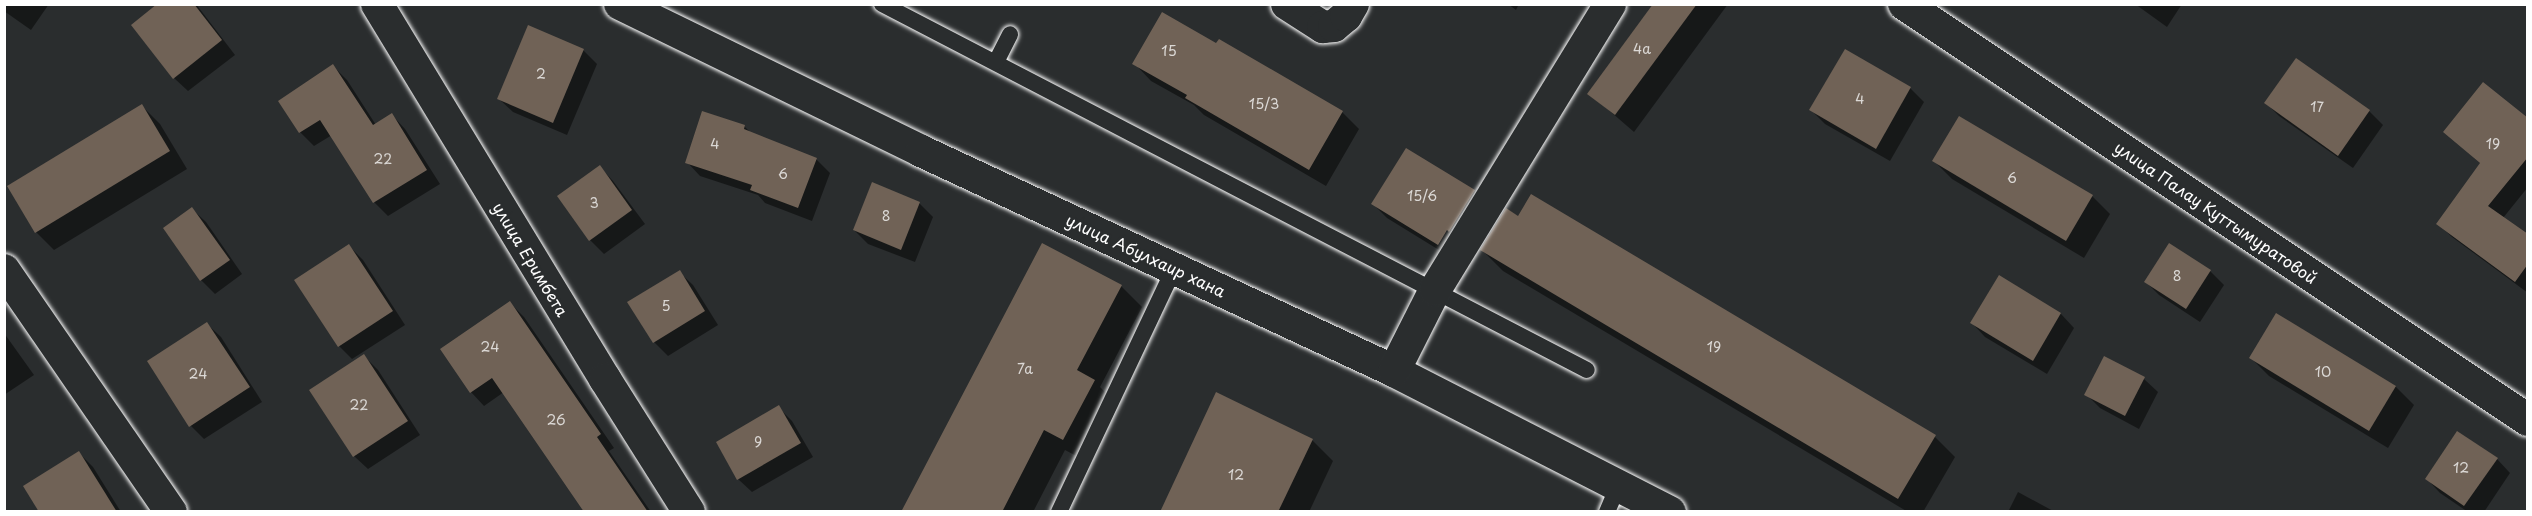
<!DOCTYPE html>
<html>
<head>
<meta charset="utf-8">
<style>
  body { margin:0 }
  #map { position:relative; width:2532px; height:516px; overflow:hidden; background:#2a2d2e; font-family:"Playpen Sans",sans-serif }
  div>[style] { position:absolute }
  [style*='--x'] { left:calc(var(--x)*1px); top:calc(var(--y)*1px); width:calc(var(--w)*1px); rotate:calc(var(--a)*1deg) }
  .shadow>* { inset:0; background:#0007 }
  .building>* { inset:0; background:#706256 }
  .roads { filter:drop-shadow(0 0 2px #fff) drop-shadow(0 0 2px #fff) }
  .service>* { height:16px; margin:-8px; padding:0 8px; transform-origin:8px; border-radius:8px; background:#2a2d2e }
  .minor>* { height:32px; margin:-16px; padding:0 16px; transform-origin:16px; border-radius:16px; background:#2a2d2e }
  span { translate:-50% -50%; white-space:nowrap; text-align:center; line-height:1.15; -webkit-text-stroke:5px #2a2d2e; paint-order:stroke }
  .number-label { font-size:14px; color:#dbd8d5 }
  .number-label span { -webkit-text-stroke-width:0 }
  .street-label { font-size:16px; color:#fff }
  .frame { position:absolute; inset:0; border:6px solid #fff; pointer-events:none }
</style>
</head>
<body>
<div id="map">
  <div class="shadow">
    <i style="clip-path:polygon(4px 4px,49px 4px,31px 30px,4px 11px)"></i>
    <i style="clip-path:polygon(160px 4px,196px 4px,235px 55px,188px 91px,174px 78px)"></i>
    <i style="clip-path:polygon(1508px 4px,1519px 4px,1516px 10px)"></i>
    <i style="clip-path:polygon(1655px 4px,1728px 4px,1634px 132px,1589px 93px)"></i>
    <i style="clip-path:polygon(2135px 4px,2182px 4px,2167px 27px)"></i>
    <i style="clip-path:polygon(583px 50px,597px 64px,567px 135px,513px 112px,499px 99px)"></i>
    <i style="clip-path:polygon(1845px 51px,1910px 88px,1924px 102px,1890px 161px,1825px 124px,1811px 110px)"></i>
    <i style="clip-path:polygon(2296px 60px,2369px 111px,2383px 125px,2353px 168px,2279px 116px,2266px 103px)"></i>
    <i style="clip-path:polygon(1134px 63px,1342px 112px,1359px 129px,1326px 186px,1204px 115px,1194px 105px,1151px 81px)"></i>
    <i style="clip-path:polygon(333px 66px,347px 80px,376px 125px,392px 115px,405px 129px,440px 184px,388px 216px,374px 202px,332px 135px,314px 146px,300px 132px,280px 101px)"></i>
    <i style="clip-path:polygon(142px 106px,160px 124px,187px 169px,54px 250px,36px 232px)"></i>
    <i style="clip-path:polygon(2528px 120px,2528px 187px,2503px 218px,2528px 236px,2528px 293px,2452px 237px,2438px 224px,2481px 164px,2445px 132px)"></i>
    <i style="clip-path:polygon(744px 126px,753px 135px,816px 159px,830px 173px,812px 221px,765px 203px,758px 195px,700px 176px,687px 162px)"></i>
    <i style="clip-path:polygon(1934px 161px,2092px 196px,2110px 214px,2084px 258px,1952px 179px)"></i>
    <i style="clip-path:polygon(600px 167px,613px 181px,645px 224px,604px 254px,590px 240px,559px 197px)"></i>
    <i style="clip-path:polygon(1474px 191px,1488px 205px,1452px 258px,1387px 218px,1373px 204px)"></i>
    <i style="clip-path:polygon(919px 203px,933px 217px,915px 262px,868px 244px,854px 230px)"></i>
    <i style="clip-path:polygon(192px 209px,206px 222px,242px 274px,215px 294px,201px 280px)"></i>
    <i style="clip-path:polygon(349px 246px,363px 260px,405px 325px,352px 359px,339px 346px)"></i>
    <i style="clip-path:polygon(1482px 250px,1935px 437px,1955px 457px,1923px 512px,1908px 512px,1503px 271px)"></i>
    <i style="clip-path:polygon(2210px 271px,2224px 285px,2200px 322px,2159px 295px,2146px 282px)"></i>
    <i style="clip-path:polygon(679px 272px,693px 285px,718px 325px,668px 356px,654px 342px)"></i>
    <i style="clip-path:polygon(1999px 277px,2061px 314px,2074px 328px,2047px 374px,1985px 337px,1972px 323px)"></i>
    <i style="clip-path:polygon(1121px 286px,1142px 307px,1100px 387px,1115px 402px,1084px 460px,1065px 450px,1033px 512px,903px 512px)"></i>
    <i style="clip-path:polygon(510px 303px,524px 317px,614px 448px,609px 451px,651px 512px,579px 512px,584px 508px,504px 392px,484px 406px,471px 392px)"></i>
    <i style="clip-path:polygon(2277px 315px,2396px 387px,2414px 405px,2388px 448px,2269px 376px,2251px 358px)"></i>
    <i style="clip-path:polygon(207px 324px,221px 337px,262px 402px,204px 439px,191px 426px)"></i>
    <i style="clip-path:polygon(4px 333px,34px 375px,4px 395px)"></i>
    <i style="clip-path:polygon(364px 356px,378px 370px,420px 435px,368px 469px,354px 456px)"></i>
    <i style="clip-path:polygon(2144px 379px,2158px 392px,2139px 429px,2100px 408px,2086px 394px)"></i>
    <i style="clip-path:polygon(778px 407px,792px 421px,813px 457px,752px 492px,738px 479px)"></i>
    <i style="clip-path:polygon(1312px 440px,1333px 461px,1309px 512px,1161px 512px)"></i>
    <i style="clip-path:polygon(79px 453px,93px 467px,121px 512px,41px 512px)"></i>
    <i style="clip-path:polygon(2497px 459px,2510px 473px,2484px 512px,2468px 512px,2440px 493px,2427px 479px)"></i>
    <i style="clip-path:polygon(2018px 492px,2055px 512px,2008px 512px)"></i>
  </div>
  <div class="building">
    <i style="clip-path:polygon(157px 4px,194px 4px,222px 40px,173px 79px,131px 25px)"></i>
    <i style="clip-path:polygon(1653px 4px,1697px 4px,1615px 115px,1587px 94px)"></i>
    <i style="clip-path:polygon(1162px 12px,1216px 43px,1219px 39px,1343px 111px,1309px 170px,1185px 98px,1187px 95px,1132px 64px)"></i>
    <i style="clip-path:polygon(528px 25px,584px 49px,553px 123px,497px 99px)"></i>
    <i style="clip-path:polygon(1845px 49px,1911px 87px,1876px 149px,1809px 110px)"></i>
    <i style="clip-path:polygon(2296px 58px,2370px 110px,2338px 156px,2264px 103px)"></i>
    <i style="clip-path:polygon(333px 64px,373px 125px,392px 113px,427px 170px,373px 203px,320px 120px,299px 133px,278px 101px)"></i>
    <i style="clip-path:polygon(2483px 82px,2528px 118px,2528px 157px,2488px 206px,2528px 234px,2528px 264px,2515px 282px,2436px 224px,2480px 163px,2443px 132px)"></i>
    <i style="clip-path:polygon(142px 104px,170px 151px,35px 233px,7px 186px)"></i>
    <i style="clip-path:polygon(702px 111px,745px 125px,744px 129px,817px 158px,798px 208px,750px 190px,752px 185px,685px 163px)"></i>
    <i style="clip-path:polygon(1959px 116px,2093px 195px,2066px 241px,1932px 161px)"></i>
    <i style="clip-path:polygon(1406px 148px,1475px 190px,1449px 232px,1447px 230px,1438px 245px,1371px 204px)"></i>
    <i style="clip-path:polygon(600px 165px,632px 210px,589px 241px,557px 196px)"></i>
    <i style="clip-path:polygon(872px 182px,920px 202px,901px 250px,853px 230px)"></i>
    <i style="clip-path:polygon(1531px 194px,1936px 435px,1898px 499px,1480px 250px,1506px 208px,1518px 216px)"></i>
    <i style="clip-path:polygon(192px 207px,230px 260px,200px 281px,163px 228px)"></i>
    <i style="clip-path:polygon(1042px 243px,1122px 285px,1077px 370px,1095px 380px,1063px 440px,1044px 430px,1002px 512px,901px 512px)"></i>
    <i style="clip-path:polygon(2169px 243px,2211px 270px,2186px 309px,2144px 282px)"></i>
    <i style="clip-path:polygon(349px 244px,393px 311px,338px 347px,294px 280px)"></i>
    <i style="clip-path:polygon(680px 270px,705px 311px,653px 343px,627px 302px)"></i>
    <i style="clip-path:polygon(1999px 275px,2061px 313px,2033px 361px,1970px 323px)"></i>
    <i style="clip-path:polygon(510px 301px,601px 434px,597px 437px,648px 512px,584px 512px,492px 378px,470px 393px,440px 349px)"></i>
    <i style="clip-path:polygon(2276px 313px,2396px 386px,2369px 431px,2249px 358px)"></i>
    <i style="clip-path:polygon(207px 322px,250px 387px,189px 427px,147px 361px)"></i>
    <i style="clip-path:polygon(364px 354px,408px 421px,353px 457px,309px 390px)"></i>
    <i style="clip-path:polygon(2104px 356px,2145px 377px,2125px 416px,2084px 395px)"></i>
    <i style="clip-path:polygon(1216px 392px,1313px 439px,1278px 512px,1160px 512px)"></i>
    <i style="clip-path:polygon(779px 405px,801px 443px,737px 480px,716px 442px)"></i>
    <i style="clip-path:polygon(2457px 431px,2498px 458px,2464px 506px,2425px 479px)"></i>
    <i style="clip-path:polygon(79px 451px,117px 512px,39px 512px,23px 486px)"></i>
  </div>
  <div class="roads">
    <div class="service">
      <i style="--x:882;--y:4;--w:794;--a:27.44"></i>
      <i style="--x:996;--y:62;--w:31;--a:-63"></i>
      <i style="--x:1059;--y:512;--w:269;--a:-64.7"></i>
      <i style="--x:1607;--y:512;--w:28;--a:-67"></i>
    </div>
    <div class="minor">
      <i style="--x:377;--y:4;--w:439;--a:58.7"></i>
      <i style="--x:605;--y:379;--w:157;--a:57.7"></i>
      <i style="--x:620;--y:4;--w:335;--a:26"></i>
      <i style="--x:921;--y:151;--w:522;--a:24.94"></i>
      <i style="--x:1394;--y:371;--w:310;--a:27.1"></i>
      <i style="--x:1287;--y:4;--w:43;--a:32.6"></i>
      <i style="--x:1323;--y:27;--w:11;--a:-5"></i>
      <i style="--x:1334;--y:26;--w:16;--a:-40"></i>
      <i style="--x:1346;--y:16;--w:14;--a:-60"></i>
      <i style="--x:1904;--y:4;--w:750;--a:33.69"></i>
      <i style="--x:4;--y:270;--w:294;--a:55.4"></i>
      <i style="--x:1394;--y:371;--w:91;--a:-63.2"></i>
      <i style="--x:1435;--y:290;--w:335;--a:-58.5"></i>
    </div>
  </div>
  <div class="number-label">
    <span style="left:1642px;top:49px">4а</span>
    <span style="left:1169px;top:51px">15</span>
    <span style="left:541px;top:74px">2</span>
    <span style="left:1860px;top:99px">4</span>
    <span style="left:1264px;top:104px">15/3</span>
    <span style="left:2317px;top:107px">17</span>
    <span style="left:715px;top:144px">4</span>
    <span style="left:2493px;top:144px">19</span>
    <span style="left:383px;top:159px">22</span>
    <span style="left:783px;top:174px">6</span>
    <span style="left:2012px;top:178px">6</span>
    <span style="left:1422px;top:196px">15/6</span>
    <span style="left:594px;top:203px">3</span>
    <span style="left:886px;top:216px">8</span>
    <span style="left:2177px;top:276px">8</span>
    <span style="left:666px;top:306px">5</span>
    <span style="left:490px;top:347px">24</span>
    <span style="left:1714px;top:347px">19</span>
    <span style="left:1025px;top:369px">7а</span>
    <span style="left:2323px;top:372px">10</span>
    <span style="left:198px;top:374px">24</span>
    <span style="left:359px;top:405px">22</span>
    <span style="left:556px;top:420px">26</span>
    <span style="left:758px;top:442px">9</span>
    <span style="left:2461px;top:468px">12</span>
    <span style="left:1236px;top:475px">12</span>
  </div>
  <div class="street-label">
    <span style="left:2216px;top:212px;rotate:34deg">улица Палау Куттымуратовой</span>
    <span style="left:1146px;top:255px;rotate:25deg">улица Абулхаир хана</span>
    <span style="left:531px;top:259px;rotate:59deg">улица Еримбета</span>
  </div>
  <div class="frame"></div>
</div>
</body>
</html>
